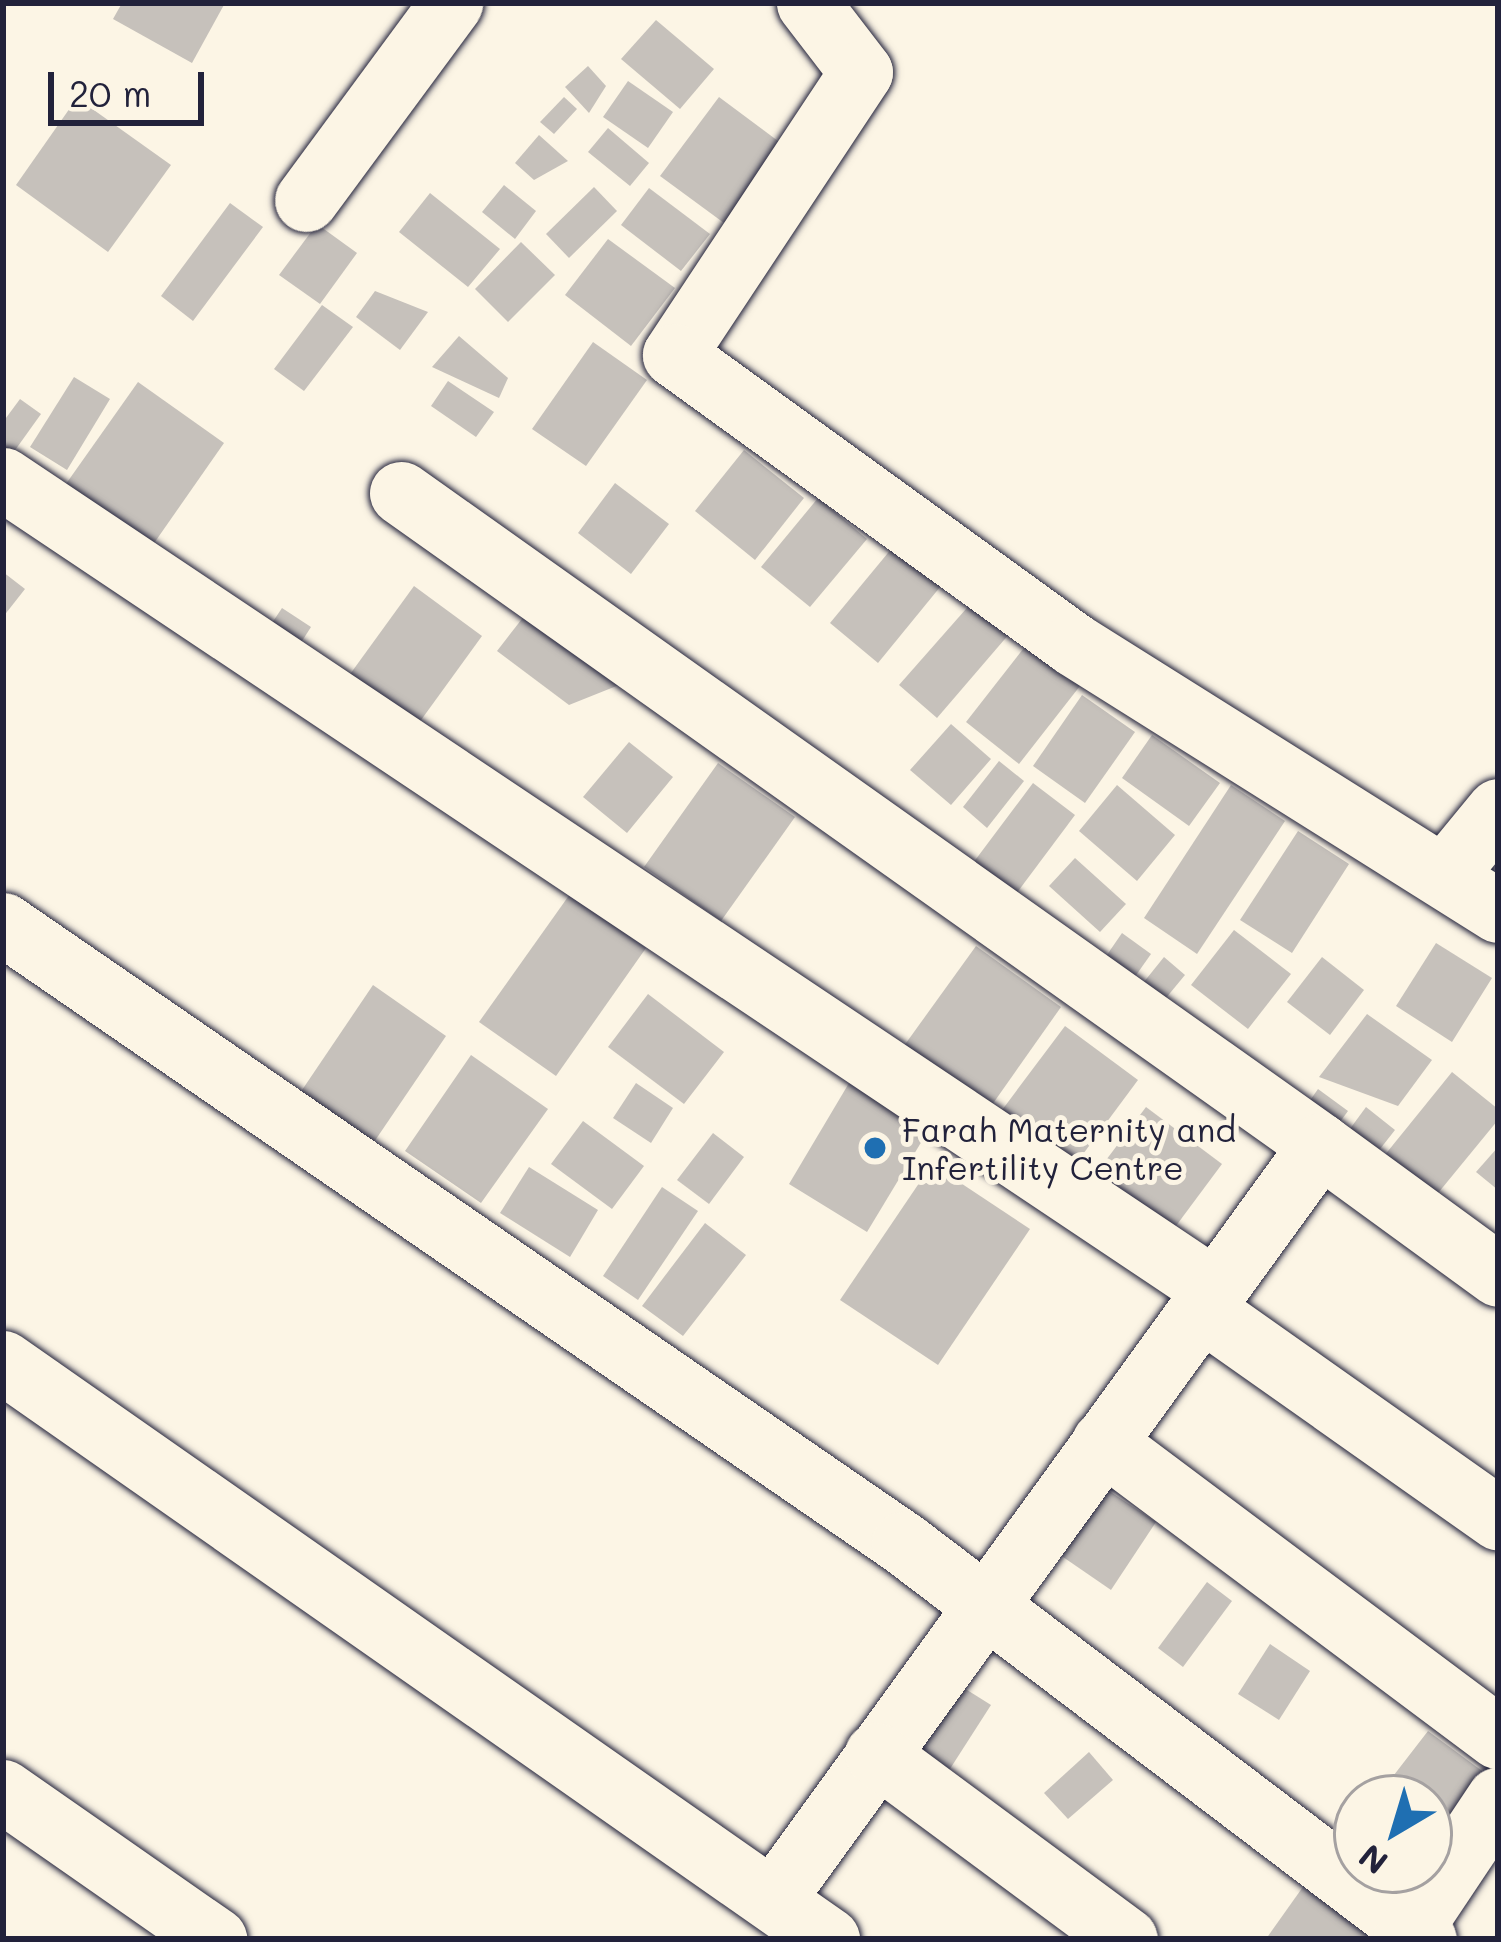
<!DOCTYPE html>
<html>
<head>
<meta charset="utf-8">
<style>
  body { margin:0 }
  #map { position:relative; width:1501px; height:1942px; overflow:hidden; background:#fcf5e5; font-family:Mali,sans-serif }
  div>[style] { position:absolute }
  [style*='--x'] { left:calc(var(--x)*1px); top:calc(var(--y)*1px); width:calc(var(--w)*1px); rotate:calc(var(--a)*1deg) }
  .building>* { inset:0; background:#c6c1bb }
  .roads { filter:drop-shadow(0 0 3px #22223b) drop-shadow(0 0 3px #22223b) }
  .minor>* { height:63px; margin:-31.5px; padding:0 31.5px; transform-origin:31.5px; border-radius:31.5px; background:#fcf5e5 }
  .dots>* { width:33px; height:33px; translate:-50% -50%; box-sizing:border-box; border:6px solid #fcf5e5; border-radius:50% }
  span { translate:-50% -50%; white-space:nowrap; text-align:center; line-height:1.15; -webkit-text-stroke:10px #fcf5e5; paint-order:stroke }
  .poi-label { font-size:33px; color:#22223b }
  .left { translate:0 -50%; text-align:left }
  .frame { position:absolute; inset:0; border:6px solid #22223b; pointer-events:none }
  .north { position:absolute; left:1333px; top:1774px; width:120px; height:120px; box-sizing:border-box; background:#fcf5e5; border:3px solid #a5a1a1; border-radius:50%; rotate:218deg; font-size:33px; font-weight:700; line-height:48px; text-align:center; color:#22223b }
  .north::after { content:''; display:block; margin:auto; width:42px; height:54px; background:#1f6fb2; clip-path:polygon(50% 0,100% 100%,50% 72%,0 100%) }
  .scale { position:absolute; left:48px; top:72px; width:156px; height:54px; box-sizing:border-box; border:6px solid #22223b; border-top:0; padding-left:15px; font-size:36px; line-height:42px; white-space:nowrap; color:#22223b; -webkit-text-stroke:9px #fcf5e5; paint-order:stroke }
</style>
</head>
<body>
<div id="map">
  <div class="building">
    <i style="clip-path:polygon(122px 3px,225px 3px,192px 63px,113px 19px)"></i>
    <i style="clip-path:polygon(656px 20px,714px 69px,680px 109px,621px 59px)"></i>
    <i style="clip-path:polygon(588px 66px,606px 86px,589px 113px,565px 87px)"></i>
    <i style="clip-path:polygon(628px 81px,673px 112px,648px 148px,603px 117px)"></i>
    <i style="clip-path:polygon(564px 97px,577px 109px,554px 134px,540px 122px)"></i>
    <i style="clip-path:polygon(719px 97px,782px 144px,724px 223px,660px 176px)"></i>
    <i style="clip-path:polygon(77px 98px,171px 165px,108px 252px,16px 185px)"></i>
    <i style="clip-path:polygon(608px 128px,649px 163px,630px 186px,588px 152px)"></i>
    <i style="clip-path:polygon(539px 135px,568px 161px,534px 180px,515px 163px)"></i>
    <i style="clip-path:polygon(504px 185px,536px 211px,515px 239px,482px 212px)"></i>
    <i style="clip-path:polygon(594px 187px,617px 211px,569px 258px,546px 234px)"></i>
    <i style="clip-path:polygon(649px 188px,710px 234px,681px 271px,621px 225px)"></i>
    <i style="clip-path:polygon(430px 193px,500px 249px,468px 287px,399px 232px)"></i>
    <i style="clip-path:polygon(230px 203px,263px 227px,193px 321px,161px 296px)"></i>
    <i style="clip-path:polygon(317px 224px,357px 253px,320px 304px,279px 275px)"></i>
    <i style="clip-path:polygon(608px 239px,675px 288px,631px 346px,565px 295px)"></i>
    <i style="clip-path:polygon(521px 242px,555px 275px,508px 322px,475px 289px)"></i>
    <i style="clip-path:polygon(375px 291px,428px 312px,400px 350px,356px 317px)"></i>
    <i style="clip-path:polygon(322px 305px,353px 327px,304px 391px,274px 369px)"></i>
    <i style="clip-path:polygon(459px 336px,508px 378px,499px 398px,432px 367px)"></i>
    <i style="clip-path:polygon(593px 342px,647px 380px,586px 466px,532px 429px)"></i>
    <i style="clip-path:polygon(74px 377px,110px 399px,67px 470px,30px 447px)"></i>
    <i style="clip-path:polygon(448px 381px,494px 412px,476px 437px,431px 406px)"></i>
    <i style="clip-path:polygon(138px 382px,224px 443px,143px 559px,56px 498px)"></i>
    <i style="clip-path:polygon(20px 399px,41px 414px,3px 467px,3px 422px)"></i>
    <i style="clip-path:polygon(744px 450px,804px 498px,755px 560px,695px 511px)"></i>
    <i style="clip-path:polygon(615px 483px,669px 524px,631px 574px,578px 533px)"></i>
    <i style="clip-path:polygon(818px 498px,867px 539px,810px 607px,761px 567px)"></i>
    <i style="clip-path:polygon(897px 542px,945px 581px,878px 663px,830px 623px)"></i>
    <i style="clip-path:polygon(3px 572px,25px 589px,3px 617px)"></i>
    <i style="clip-path:polygon(414px 586px,482px 636px,416px 727px,348px 677px)"></i>
    <i style="clip-path:polygon(973px 601px,1010px 633px,937px 718px,899px 685px)"></i>
    <i style="clip-path:polygon(282px 608px,311px 627px,295px 652px,266px 632px)"></i>
    <i style="clip-path:polygon(525px 615px,619px 685px,569px 705px,497px 651px)"></i>
    <i style="clip-path:polygon(1027px 644px,1080px 686px,1019px 764px,966px 722px)"></i>
    <i style="clip-path:polygon(1082px 695px,1135px 732px,1085px 803px,1033px 766px)"></i>
    <i style="clip-path:polygon(951px 724px,991px 759px,951px 805px,910px 770px)"></i>
    <i style="clip-path:polygon(1152px 735px,1220px 783px,1189px 826px,1122px 778px)"></i>
    <i style="clip-path:polygon(629px 742px,673px 777px,627px 833px,583px 797px)"></i>
    <i style="clip-path:polygon(999px 761px,1024px 781px,987px 828px,963px 807px)"></i>
    <i style="clip-path:polygon(718px 763px,795px 817px,721px 921px,644px 867px)"></i>
    <i style="clip-path:polygon(1033px 783px,1075px 815px,1007px 906px,964px 875px)"></i>
    <i style="clip-path:polygon(1117px 785px,1175px 835px,1137px 881px,1079px 831px)"></i>
    <i style="clip-path:polygon(1231px 785px,1285px 821px,1197px 954px,1144px 918px)"></i>
    <i style="clip-path:polygon(1298px 831px,1349px 864px,1292px 953px,1240px 920px)"></i>
    <i style="clip-path:polygon(1075px 858px,1126px 904px,1100px 932px,1049px 886px)"></i>
    <i style="clip-path:polygon(570px 894px,646px 948px,556px 1076px,479px 1022px)"></i>
    <i style="clip-path:polygon(1234px 930px,1291px 974px,1248px 1029px,1191px 985px)"></i>
    <i style="clip-path:polygon(1122px 933px,1151px 954px,1127px 988px,1098px 968px)"></i>
    <i style="clip-path:polygon(1436px 943px,1492px 978px,1452px 1042px,1396px 1006px)"></i>
    <i style="clip-path:polygon(976px 946px,1061px 1007px,987px 1112px,901px 1050px)"></i>
    <i style="clip-path:polygon(1164px 957px,1185px 975px,1156px 1010px,1135px 993px)"></i>
    <i style="clip-path:polygon(1322px 957px,1364px 990px,1330px 1035px,1287px 1002px)"></i>
    <i style="clip-path:polygon(373px 985px,446px 1036px,372px 1145px,298px 1096px)"></i>
    <i style="clip-path:polygon(648px 994px,724px 1052px,684px 1104px,608px 1047px)"></i>
    <i style="clip-path:polygon(1367px 1014px,1432px 1060px,1398px 1106px,1319px 1077px)"></i>
    <i style="clip-path:polygon(1065px 1026px,1138px 1080px,1066px 1177px,993px 1122px)"></i>
    <i style="clip-path:polygon(471px 1055px,548px 1109px,481px 1203px,405px 1151px)"></i>
    <i style="clip-path:polygon(1452px 1072px,1498px 1109px,1498px 1120px,1434px 1198px,1384px 1156px)"></i>
    <i style="clip-path:polygon(852px 1078px,931px 1126px,867px 1232px,789px 1184px)"></i>
    <i style="clip-path:polygon(636px 1083px,673px 1108px,651px 1143px,613px 1118px)"></i>
    <i style="clip-path:polygon(1318px 1089px,1348px 1111px,1332px 1133px,1302px 1112px)"></i>
    <i style="clip-path:polygon(1146px 1107px,1222px 1164px,1164px 1242px,1088px 1184px)"></i>
    <i style="clip-path:polygon(1366px 1107px,1395px 1130px,1373px 1158px,1344px 1137px)"></i>
    <i style="clip-path:polygon(583px 1121px,644px 1166px,612px 1209px,551px 1164px)"></i>
    <i style="clip-path:polygon(713px 1133px,744px 1157px,709px 1204px,677px 1180px)"></i>
    <i style="clip-path:polygon(1498px 1147px,1498px 1190px,1476px 1172px)"></i>
    <i style="clip-path:polygon(932px 1164px,1030px 1229px,938px 1365px,840px 1300px)"></i>
    <i style="clip-path:polygon(529px 1167px,598px 1210px,570px 1257px,500px 1213px)"></i>
    <i style="clip-path:polygon(662px 1187px,698px 1211px,638px 1300px,603px 1276px)"></i>
    <i style="clip-path:polygon(705px 1223px,746px 1255px,683px 1336px,642px 1306px)"></i>
    <i style="clip-path:polygon(1091px 1479px,1156px 1522px,1111px 1590px,1047px 1546px)"></i>
    <i style="clip-path:polygon(1207px 1582px,1232px 1601px,1183px 1667px,1158px 1648px)"></i>
    <i style="clip-path:polygon(1270px 1644px,1310px 1671px,1279px 1720px,1238px 1694px)"></i>
    <i style="clip-path:polygon(948px 1678px,991px 1705px,948px 1772px,906px 1744px)"></i>
    <i style="clip-path:polygon(1428px 1731px,1489px 1776px,1449px 1830px,1429px 1815px,1429px 1798px,1406px 1798px,1387px 1784px)"></i>
    <i style="clip-path:polygon(1089px 1752px,1113px 1780px,1068px 1819px,1044px 1793px)"></i>
    <i style="clip-path:polygon(1357px 1821px,1357px 1862px,1337px 1847px)"></i>
    <i style="clip-path:polygon(1305px 1884px,1372px 1936px,1370px 1939px,1266px 1939px)"></i>
  </div>
  <div class="roads">
    <div class="minor">
      <i style="--x:808;--y:3;--w:87;--a:52.5"></i>
      <i style="--x:861;--y:72;--w:339;--a:123.5"></i>
      <i style="--x:674;--y:355;--w:493;--a:35.9"></i>
      <i style="--x:1073;--y:644;--w:502;--a:32.14"></i>
      <i style="--x:306;--y:200;--w:245;--a:-53.6"></i>
      <i style="--x:3;--y:479;--w:1457;--a:33.78"></i>
      <i style="--x:401;--y:493;--w:1127;--a:35.35"></i>
      <i style="--x:1320;--y:1145;--w:932;--a:125.96"></i>
      <i style="--x:1447;--y:872;--w:80;--a:-50.6"></i>
      <i style="--x:3;--y:924;--w:1092;--a:34.52"></i>
      <i style="--x:903;--y:1543;--w:655;--a:37.18"></i>
      <i style="--x:1320;--y:1145;--w:220;--a:36.1"></i>
      <i style="--x:1200;--y:1308;--w:365;--a:35.2"></i>
      <i style="--x:3;--y:1362;--w:1007;--a:34.97"></i>
      <i style="--x:1103;--y:1442;--w:493;--a:36.8"></i>
      <i style="--x:876;--y:1754;--w:311;--a:36.5"></i>
      <i style="--x:3;--y:1791;--w:259;--a:34.9"></i>
      <i style="--x:1404;--y:1939;--w:169;--a:-56.3"></i>
    </div>
  </div>
  <div class="dots">
    <i style="left:875px;top:1148px;background:#1f6fb2"></i>
  </div>
  <div class="poi-label">
    <span class="left" style="left:902px;top:1148px">Farah Maternity and<br>Infertility Centre</span>
  </div>
  <div class="frame"></div>
  <div class="north">N</div>
  <div class="scale">20 m</div>
</div>
</body>
</html>
